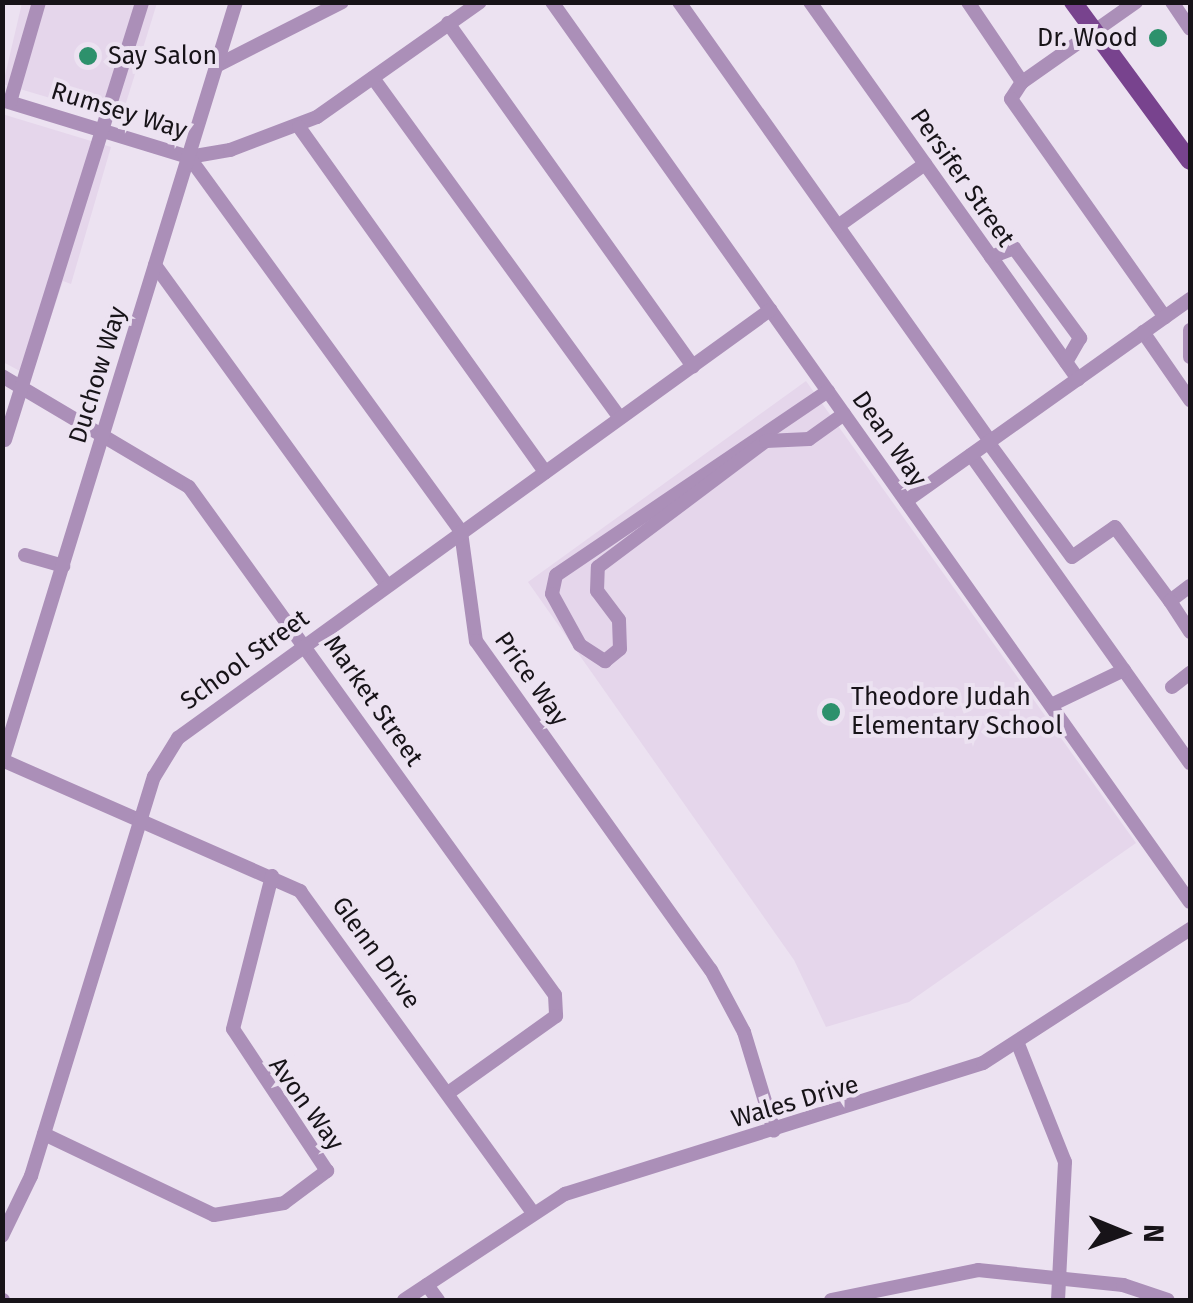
<!DOCTYPE html>
<html>
<head>
<meta charset="utf-8">
<style>
  body { margin:0 }
  #map { position:relative; width:1193px; height:1303px; overflow:hidden; background:#ece2f1; font-family:"Fira Sans",sans-serif }
  div>[style] { position:absolute }
  [style*='--x'] { left:calc(var(--x)*1px); top:calc(var(--y)*1px); width:calc(var(--w)*1px); rotate:calc(var(--a)*1deg) }
  .built>* { inset:0; background:#e5d6eb }
  .minor>* { height:14px; margin:-7px; padding:0 7px; transform-origin:7px; border-radius:7px; background:#ab8fb8 }
  .major>* { height:18px; margin:-9px; padding:0 9px; transform-origin:9px; border-radius:9px; background:#78438e }
  .dots>* { width:28px; height:28px; translate:-50% -50%; box-sizing:border-box; border:5px solid #ece2f1; border-radius:50% }
  span { translate:-50% -50%; white-space:nowrap; text-align:center; line-height:1.15; -webkit-text-stroke:8px #ece2f1; paint-order:stroke }
  .poi-label { font-size:25px; color:#171318 }
  .right { translate:-100% -50%; text-align:right }
  .left { translate:0 -50%; text-align:left }
  .street-label { font-size:25px; color:#171318 }
  .frame { position:absolute; inset:0; border:5px solid #171318; pointer-events:none }
  .north { position:absolute; left:1073px; top:1183px; width:100px; height:100px; -webkit-text-stroke:8px #ece2f1; paint-order:stroke; rotate:91deg; font-size:28px; font-weight:700; line-height:40px; text-align:center; color:#171318 }
  .north::after { content:''; display:block; margin:auto; width:35px; height:45px; background:#171318; clip-path:polygon(50% 0,100% 100%,50% 72%,0 100%) }
</style>
</head>
<body>
<div id="map">
  <div class="built">
    <i style="clip-path:polygon(22px 3px,157px 3px,121px 119px,3px 84px)"></i>
    <i style="clip-path:polygon(2px 114px,111px 147px,71px 284px,63px 281px,31px 377px,3px 362px)"></i>
    <i style="clip-path:polygon(806px 381px,1136px 843px,909px 1002px,826px 1027px,794px 960px,528px 582px)"></i>
  </div>
  <div class="minor">
    <i style="--x:552;--y:2;--w:1103;--a:54.67"></i>
    <i style="--x:679;--y:2;--w:538;--a:54.69"></i>
    <i style="--x:810;--y:2;--w:463;--a:54.6"></i>
    <i style="--x:968;--y:2;--w:97;--a:56"></i>
    <i style="--x:1136;--y:2;--w:139;--a:144.9"></i>
    <i style="--x:1022;--y:82;--w:20;--a:123"></i>
    <i style="--x:1011;--y:99;--w:267;--a:54.8"></i>
    <i style="--x:1172;--y:2;--w:32;--a:56"></i>
    <i style="--x:448;--y:23;--w:422;--a:54.5"></i>
    <i style="--x:216;--y:66;--w:141;--a:-26.9"></i>
    <i style="--x:373;--y:78;--w:420;--a:54"></i>
    <i style="--x:2;--y:100;--w:195;--a:17"></i>
    <i style="--x:189;--y:157;--w:42;--a:-9.7"></i>
    <i style="--x:230;--y:150;--w:93;--a:-20.8"></i>
    <i style="--x:317;--y:117;--w:199;--a:-35.2"></i>
    <i style="--x:10;--y:102;--w:104;--a:-73.8"></i>
    <i style="--x:299;--y:127;--w:424;--a:54.5"></i>
    <i style="--x:189;--y:157;--w:463;--a:54"></i>
    <i style="--x:461;--y:532;--w:110;--a:82.2"></i>
    <i style="--x:476;--y:641;--w:404;--a:54.5"></i>
    <i style="--x:711;--y:970;--w:70;--a:62"></i>
    <i style="--x:744;--y:1032;--w:103;--a:73.1"></i>
    <i style="--x:838;--y:226;--w:107;--a:-35.5"></i>
    <i style="--x:991;--y:257;--w:25;--a:-21"></i>
    <i style="--x:1014;--y:248;--w:112;--a:53.7"></i>
    <i style="--x:1080;--y:338;--w:28;--a:120"></i>
    <i style="--x:155;--y:265;--w:395;--a:54.1"></i>
    <i style="--x:1190;--y:330;--w:27;--a:90"></i>
    <i style="--x:1143;--y:332;--w:83;--a:55.3"></i>
    <i style="--x:2;--y:376;--w:217;--a:30.7"></i>
    <i style="--x:189;--y:487;--w:626;--a:54.23"></i>
    <i style="--x:555;--y:995;--w:21;--a:87"></i>
    <i style="--x:556;--y:1016;--w:133;--a:144.5"></i>
    <i style="--x:828;--y:391;--w:328;--a:145.9"></i>
    <i style="--x:556;--y:575;--w:19;--a:102"></i>
    <i style="--x:552;--y:594;--w:58;--a:61.2"></i>
    <i style="--x:580;--y:645;--w:30;--a:33"></i>
    <i style="--x:605;--y:661;--w:19;--a:-39"></i>
    <i style="--x:620;--y:649;--w:29;--a:-92"></i>
    <i style="--x:619;--y:620;--w:36;--a:-127"></i>
    <i style="--x:597;--y:591;--w:24;--a:-88"></i>
    <i style="--x:598;--y:567;--w:210;--a:-36.9"></i>
    <i style="--x:766;--y:441;--w:43;--a:-2.7"></i>
    <i style="--x:809;--y:439;--w:43;--a:-35.5"></i>
    <i style="--x:5;--y:440;--w:459;--a:-72.6"></i>
    <i style="--x:988;--y:442;--w:142;--a:53.9"></i>
    <i style="--x:1072;--y:557;--w:52;--a:-34.9"></i>
    <i style="--x:1115;--y:527;--w:92;--a:53.4"></i>
    <i style="--x:1170;--y:601;--w:25;--a:-37"></i>
    <i style="--x:971;--y:455;--w:378;--a:54.6"></i>
    <i style="--x:906;--y:501;--w:349;--a:-35.4"></i>
    <i style="--x:25;--y:555;--w:40;--a:16"></i>
    <i style="--x:1170;--y:601;--w:37;--a:57"></i>
    <i style="--x:1172;--y:687;--w:23;--a:-38"></i>
    <i style="--x:1051;--y:705;--w:81;--a:-25.6"></i>
    <i style="--x:2;--y:760;--w:326;--a:23.7"></i>
    <i style="--x:300;--y:891;--w:395;--a:54.1"></i>
    <i style="--x:2;--y:762;--w:795;--a:-72.89"></i>
    <i style="--x:1018;--y:1044;--w:127;--a:68.3"></i>
    <i style="--x:1065;--y:1162;--w:138;--a:92.9"></i>
    <i style="--x:44;--y:1134;--w:188;--a:25.5"></i>
    <i style="--x:214;--y:1215;--w:71;--a:-9.7"></i>
    <i style="--x:284;--y:1203;--w:54;--a:-36.7"></i>
    <i style="--x:327;--y:1171;--w:170;--a:-123.5"></i>
    <i style="--x:233;--y:1029;--w:158;--a:-75.7"></i>
    <i style="--x:2;--y:1236;--w:67;--a:-64.2"></i>
    <i style="--x:31;--y:1176;--w:418;--a:-72.9"></i>
    <i style="--x:154;--y:777;--w:46;--a:-58.4"></i>
    <i style="--x:178;--y:738;--w:731;--a:-35.87"></i>
    <i style="--x:427;--y:1285;--w:19;--a:54"></i>
    <i style="--x:2;--y:1300;--w:1;--a:0"></i>
    <i style="--x:404;--y:1300;--w:193;--a:-33.4"></i>
    <i style="--x:565;--y:1194;--w:438;--a:-17.4"></i>
    <i style="--x:983;--y:1063;--w:247;--a:-32.9"></i>
    <i style="--x:831;--y:1300;--w:150;--a:-11.5"></i>
    <i style="--x:978;--y:1270;--w:146;--a:5.9"></i>
    <i style="--x:1123;--y:1285;--w:47;--a:18.4"></i>
  </div>
  <div class="major">
    <i style="--x:1073;--y:2;--w:197;--a:53.7"></i>
  </div>
  <div class="dots">
    <i style="left:1158px;top:38px;background:#2d916c"></i>
    <i style="left:88px;top:56px;background:#2d916c"></i>
    <i style="left:831px;top:712px;background:#2d916c"></i>
  </div>
  <div class="poi-label">
    <span class="right" style="left:1138px;top:38px">Dr. Wood</span>
    <span class="left" style="left:108px;top:56px">Say Salon</span>
    <span class="left" style="left:851px;top:712px">Theodore Judah<br>Elementary School</span>
  </div>
  <div class="street-label">
    <span style="left:119px;top:111px;rotate:17deg">Rumsey Way</span>
    <span style="left:962px;top:178px;rotate:55deg">Persifer Street</span>
    <span style="left:98px;top:375px;rotate:-73deg">Duchow Way</span>
    <span style="left:889px;top:439px;rotate:55deg">Dean Way</span>
    <span style="left:245px;top:660px;rotate:-36deg">School Street</span>
    <span style="left:531px;top:679px;rotate:55deg">Price Way</span>
    <span style="left:373px;top:701px;rotate:55deg">Market Street</span>
    <span style="left:376px;top:953px;rotate:54deg">Glenn Drive</span>
    <span style="left:795px;top:1102px;rotate:-16deg">Wales Drive</span>
    <span style="left:306px;top:1104px;rotate:54deg">Avon Way</span>
  </div>
  <div class="frame"></div>
  <div class="north">N</div>
</div>
</body>
</html>
